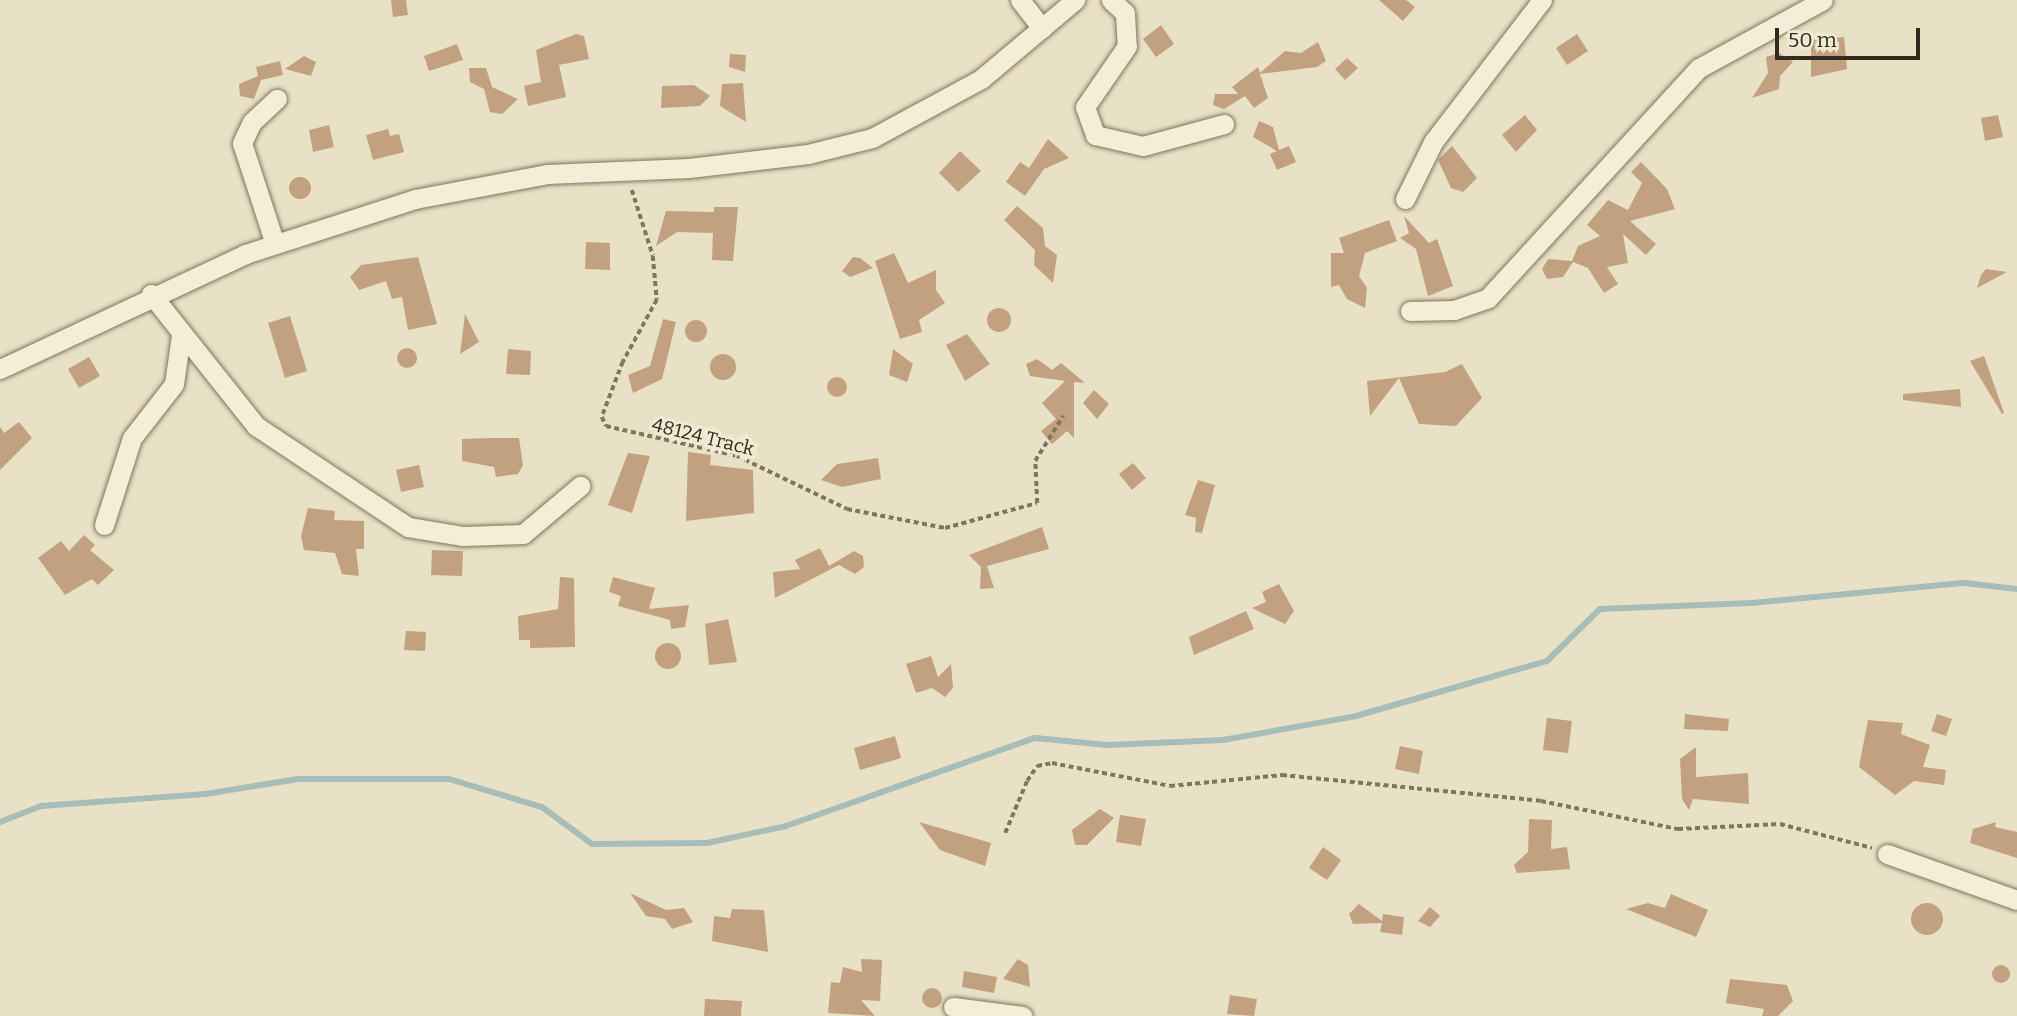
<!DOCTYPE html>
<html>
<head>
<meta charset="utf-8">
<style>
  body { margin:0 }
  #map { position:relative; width:2017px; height:1016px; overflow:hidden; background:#e9e1c6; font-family:Bitter,serif }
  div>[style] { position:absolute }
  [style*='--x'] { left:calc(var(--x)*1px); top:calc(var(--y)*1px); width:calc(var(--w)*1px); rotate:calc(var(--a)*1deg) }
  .stream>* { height:6px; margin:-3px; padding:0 3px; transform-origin:3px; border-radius:3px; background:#a6bdb8 }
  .building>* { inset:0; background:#c2a180 }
  .round { border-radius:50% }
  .path>* { height:3.5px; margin-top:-1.75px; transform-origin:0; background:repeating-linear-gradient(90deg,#82745e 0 5px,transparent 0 8.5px) }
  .roads { filter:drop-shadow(0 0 2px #82745e) drop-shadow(0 0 2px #82745e) }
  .minor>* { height:19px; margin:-9.5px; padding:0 9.5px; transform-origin:9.5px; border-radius:9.5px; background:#f4eed8 }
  span { translate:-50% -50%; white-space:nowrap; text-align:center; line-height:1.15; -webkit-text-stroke:6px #f1ebd4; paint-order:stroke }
  .street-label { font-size:19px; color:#342b20 }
  .scale { position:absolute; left:1775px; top:28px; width:145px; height:32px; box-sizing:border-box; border:4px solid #342b20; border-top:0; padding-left:9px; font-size:21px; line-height:24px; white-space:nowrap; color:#342b20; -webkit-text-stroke:5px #f1ebd4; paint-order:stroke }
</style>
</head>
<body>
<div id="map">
  <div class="stream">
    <i style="--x:0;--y:822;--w:44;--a:-21.3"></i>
    <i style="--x:41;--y:806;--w:165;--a:-4.2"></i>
    <i style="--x:206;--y:794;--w:93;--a:-9.3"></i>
    <i style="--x:298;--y:779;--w:151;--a:0"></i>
    <i style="--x:449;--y:779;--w:97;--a:16.8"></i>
    <i style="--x:542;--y:807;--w:62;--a:36.5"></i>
    <i style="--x:592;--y:844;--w:115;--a:-0.5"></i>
    <i style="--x:707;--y:843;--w:81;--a:-12.1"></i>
    <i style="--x:786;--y:826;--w:264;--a:-19.5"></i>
    <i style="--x:1035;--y:738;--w:73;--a:5.5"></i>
    <i style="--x:1108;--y:745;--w:115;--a:-2.5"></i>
    <i style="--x:1223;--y:740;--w:135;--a:-10.2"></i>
    <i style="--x:1356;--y:716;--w:199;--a:-16.1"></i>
    <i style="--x:1547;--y:661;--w:74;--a:-44.5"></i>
    <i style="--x:1600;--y:609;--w:152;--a:-2.3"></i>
    <i style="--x:1752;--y:603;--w:214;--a:-5.4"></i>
    <i style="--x:1965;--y:583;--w:52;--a:6.6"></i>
  </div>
  <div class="building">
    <i style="clip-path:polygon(391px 0,406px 0,408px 15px,393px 17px)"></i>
    <i style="clip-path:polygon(1379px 0,1406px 0,1415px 7px,1403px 21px)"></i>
    <i style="clip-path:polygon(1161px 25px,1174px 44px,1156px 57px,1143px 39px)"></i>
    <i style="clip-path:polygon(576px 34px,584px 36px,589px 59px,559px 65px,566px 97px,528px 106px,524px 86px,541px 82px,536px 50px)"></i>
    <i style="clip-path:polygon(1577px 34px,1588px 51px,1567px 65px,1556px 48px)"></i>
    <i style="clip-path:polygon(1844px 37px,1847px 69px,1811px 77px,1811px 40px)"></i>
    <i style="clip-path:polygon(1318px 42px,1326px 61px,1317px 67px,1260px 74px,1268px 98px,1254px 108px,1245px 96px,1224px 109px,1213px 105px,1215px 94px,1238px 94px,1232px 87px,1258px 67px,1260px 73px,1285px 51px,1301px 53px)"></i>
    <i style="clip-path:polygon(457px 44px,463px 60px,429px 71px,424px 56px)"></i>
    <i style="clip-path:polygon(1779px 53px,1793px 62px,1780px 76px,1779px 89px,1752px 98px,1768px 73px,1766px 57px)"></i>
    <i style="clip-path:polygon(730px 54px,746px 55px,745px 72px,729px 67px)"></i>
    <i style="clip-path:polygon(304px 56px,316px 62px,311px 76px,285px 69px)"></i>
    <i style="clip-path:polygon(1347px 58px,1358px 68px,1345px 80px,1335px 69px)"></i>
    <i style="clip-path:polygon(280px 61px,283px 75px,261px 80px,254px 99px,240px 96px,239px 84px,258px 76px,256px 67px)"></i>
    <i style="clip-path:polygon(469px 68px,486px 68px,492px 87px,518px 99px,502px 114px,490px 112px,484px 89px,470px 82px)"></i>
    <i style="clip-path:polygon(743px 83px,746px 122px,720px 106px,722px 84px)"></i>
    <i style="clip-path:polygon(694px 85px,710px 96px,700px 106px,661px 108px,662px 86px)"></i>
    <i style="clip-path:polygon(1525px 115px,1537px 130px,1516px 152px,1502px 135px)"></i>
    <i style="clip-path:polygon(1998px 115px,2003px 137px,1985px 141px,1981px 118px)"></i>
    <i style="clip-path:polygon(1259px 121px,1273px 127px,1279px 150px,1289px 146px,1296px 162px,1277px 170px,1270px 154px,1277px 151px,1253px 137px)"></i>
    <i style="clip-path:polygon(329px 125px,334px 147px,313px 152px,309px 130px)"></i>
    <i style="clip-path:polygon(388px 129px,390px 136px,399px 134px,404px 152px,373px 160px,366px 135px)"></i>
    <i style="clip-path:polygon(1048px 139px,1069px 158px,1044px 169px,1025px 196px,1006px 182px,1020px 162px,1029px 168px)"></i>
    <i style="clip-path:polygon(1452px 146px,1477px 178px,1463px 192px,1451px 188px,1438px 160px)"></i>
    <i style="clip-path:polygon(960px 151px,981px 171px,958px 192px,939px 173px)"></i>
    <i style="clip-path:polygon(1641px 162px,1667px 189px,1675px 209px,1630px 221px,1656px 244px,1646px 255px,1623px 234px,1628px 263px,1607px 267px,1618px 284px,1604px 293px,1588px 268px,1573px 262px,1563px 277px,1547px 279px,1542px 269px,1548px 259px,1572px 261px,1578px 246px,1600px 236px,1587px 225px,1608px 200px,1628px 210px,1642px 183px,1631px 172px)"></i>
    <i class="round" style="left:289px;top:177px;width:22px;height:22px"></i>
    <i style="clip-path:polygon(1017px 206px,1043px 228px,1045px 246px,1057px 255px,1053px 283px,1034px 265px,1035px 250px,1004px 220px)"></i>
    <i style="clip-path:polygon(714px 207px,738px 207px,733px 261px,712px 260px,713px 233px,677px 232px,656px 246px,666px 211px,714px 212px)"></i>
    <i style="clip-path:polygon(1404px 216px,1429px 243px,1437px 239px,1453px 286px,1428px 296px,1416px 249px,1400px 238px,1409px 233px)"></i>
    <i style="clip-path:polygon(1389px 220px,1397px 241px,1365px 253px,1359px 276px,1367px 288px,1365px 308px,1347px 299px,1339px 285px,1331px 287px,1331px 253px,1344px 253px,1339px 238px)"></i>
    <i style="clip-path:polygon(586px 242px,610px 243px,610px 270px,585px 269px)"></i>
    <i style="clip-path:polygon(894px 253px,908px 283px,936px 270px,936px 290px,945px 303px,919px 320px,922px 332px,900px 339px,875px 261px)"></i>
    <i style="clip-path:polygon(418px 257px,437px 324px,408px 330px,402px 297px,392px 299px,386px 281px,359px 290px,350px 277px,361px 265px)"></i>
    <i style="clip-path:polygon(853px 257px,860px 258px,873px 268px,850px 277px,842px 271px)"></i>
    <i style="clip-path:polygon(1986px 269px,2007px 272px,1977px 288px,1981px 275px)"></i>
    <i class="round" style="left:987px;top:308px;width:24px;height:24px"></i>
    <i style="clip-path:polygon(465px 314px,479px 342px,460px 354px)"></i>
    <i style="clip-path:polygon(290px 316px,307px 371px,285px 378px,268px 323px)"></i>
    <i style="clip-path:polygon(663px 319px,676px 322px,662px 379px,633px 393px,628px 375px,650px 366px)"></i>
    <i class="round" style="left:685px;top:320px;width:22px;height:22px"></i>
    <i style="clip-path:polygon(967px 334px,990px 364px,965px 381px,946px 345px)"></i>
    <i class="round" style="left:397px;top:348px;width:20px;height:20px"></i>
    <i style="clip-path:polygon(508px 349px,531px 351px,530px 375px,506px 374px)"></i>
    <i style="clip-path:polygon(893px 349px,913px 364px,907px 382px,889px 375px)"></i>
    <i class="round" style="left:710px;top:354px;width:26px;height:26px"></i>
    <i style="clip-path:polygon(1984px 356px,2004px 413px,2002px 414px,1970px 361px)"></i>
    <i style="clip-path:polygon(89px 357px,100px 376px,79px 388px,68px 369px)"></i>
    <i style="clip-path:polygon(1037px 359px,1052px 370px,1061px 363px,1085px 383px,1074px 382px,1074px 438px,1067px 431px,1052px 444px,1041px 431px,1056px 419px,1042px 403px,1065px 381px,1030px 376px,1026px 364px)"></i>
    <i style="clip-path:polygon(1462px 364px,1482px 398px,1456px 426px,1419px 424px,1399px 378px,1370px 416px,1367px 381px,1445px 372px)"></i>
    <i class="round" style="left:827px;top:377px;width:20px;height:20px"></i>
    <i style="clip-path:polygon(1960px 389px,1961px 407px,1903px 400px,1903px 394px)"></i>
    <i style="clip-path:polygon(1094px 390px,1109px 404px,1097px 419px,1083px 403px)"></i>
    <i style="clip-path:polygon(19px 422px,32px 438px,0 470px,0 427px,4px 433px)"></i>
    <i style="clip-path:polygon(491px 438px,519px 438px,523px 465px,518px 474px,496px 477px,494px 467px,462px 461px,462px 439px)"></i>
    <i style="clip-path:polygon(688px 452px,711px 455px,710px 465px,753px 470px,754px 513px,686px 521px)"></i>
    <i style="clip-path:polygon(628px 453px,650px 456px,632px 513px,608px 505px)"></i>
    <i style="clip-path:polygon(878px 458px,881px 479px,842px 487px,821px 480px,837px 464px)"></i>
    <i style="clip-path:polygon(1133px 463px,1146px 478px,1132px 490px,1119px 474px)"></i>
    <i style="clip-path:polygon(419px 465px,424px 487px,401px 492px,396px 470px)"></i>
    <i style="clip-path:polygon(1198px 480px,1215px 485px,1202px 533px,1195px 532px,1196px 518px,1185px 515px)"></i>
    <i style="clip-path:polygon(308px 508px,335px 511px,334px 520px,364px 521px,364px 549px,356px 549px,359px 576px,342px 574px,335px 553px,304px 550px,301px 536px)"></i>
    <i style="clip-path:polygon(1042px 527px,1049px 549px,987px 566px,994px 588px,980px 589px,981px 567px,969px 555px)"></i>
    <i style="clip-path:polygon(84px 535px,95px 545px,90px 550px,114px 570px,98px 585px,92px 579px,65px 595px,38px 558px,61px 541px,69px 551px)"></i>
    <i style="clip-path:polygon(820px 548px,829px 566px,854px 551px,863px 556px,864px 567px,855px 574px,839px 565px,775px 598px,773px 572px,800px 569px,795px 560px)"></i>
    <i style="clip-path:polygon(432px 550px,463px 551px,462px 576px,431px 575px)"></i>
    <i style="clip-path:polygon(560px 577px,574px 578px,575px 647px,530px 648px,530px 640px,519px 640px,518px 616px,558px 609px)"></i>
    <i style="clip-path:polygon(613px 577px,655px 588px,649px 609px,689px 605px,685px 627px,671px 629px,670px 620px,618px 606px,621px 596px,609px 592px)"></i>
    <i style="clip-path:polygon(1279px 584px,1294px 611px,1285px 624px,1252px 608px,1266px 602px,1262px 592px)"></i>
    <i style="clip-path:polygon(1246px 611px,1254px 629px,1194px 655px,1189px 637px)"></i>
    <i style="clip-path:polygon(728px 619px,737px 662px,709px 665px,705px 624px)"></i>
    <i style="clip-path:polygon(406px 631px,426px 632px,425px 651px,404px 650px)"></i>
    <i class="round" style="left:655px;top:643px;width:26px;height:26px"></i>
    <i style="clip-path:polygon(931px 656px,938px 677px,951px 664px,953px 688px,945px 697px,932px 688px,916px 693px,906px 664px)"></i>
    <i style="clip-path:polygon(1685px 714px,1729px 719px,1728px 731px,1684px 729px)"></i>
    <i style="clip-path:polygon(1937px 714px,1952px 719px,1946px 736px,1931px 731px)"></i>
    <i style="clip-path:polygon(1547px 718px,1572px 721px,1568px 753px,1543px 750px)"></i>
    <i style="clip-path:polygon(1868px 720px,1903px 723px,1901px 734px,1930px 745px,1923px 767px,1946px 770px,1944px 785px,1914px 781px,1895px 795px,1859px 767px)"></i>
    <i style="clip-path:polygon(895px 736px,901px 758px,860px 770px,854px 748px)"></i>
    <i style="clip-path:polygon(1400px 746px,1423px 751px,1419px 774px,1395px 769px)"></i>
    <i style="clip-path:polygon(1696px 747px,1696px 777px,1748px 773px,1749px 804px,1693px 799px,1689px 810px,1682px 799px,1680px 759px)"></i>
    <i style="clip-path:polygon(1100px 809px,1114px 818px,1087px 845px,1075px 845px,1072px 830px)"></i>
    <i style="clip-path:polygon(1120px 815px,1146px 819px,1141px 846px,1116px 842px)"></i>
    <i style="clip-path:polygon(1529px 819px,1552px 820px,1551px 849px,1567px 847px,1570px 869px,1517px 873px,1514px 865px,1528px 852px)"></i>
    <i style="clip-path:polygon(919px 822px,991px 843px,985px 866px,940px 850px)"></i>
    <i style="clip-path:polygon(1996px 822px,1995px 827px,2017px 832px,2017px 858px,1970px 843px,1973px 829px)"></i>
    <i style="clip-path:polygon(1323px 847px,1341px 860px,1327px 880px,1309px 868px)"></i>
    <i style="clip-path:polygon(630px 893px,666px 910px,684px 908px,693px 922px,672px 929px,665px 919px,646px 916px)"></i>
    <i style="clip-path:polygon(1671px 894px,1708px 910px,1696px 937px,1626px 909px,1648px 903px,1665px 908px)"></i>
    <i class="round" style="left:1911px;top:903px;width:32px;height:32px"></i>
    <i style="clip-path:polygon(1359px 904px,1382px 921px,1383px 914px,1404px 917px,1402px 935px,1380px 932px,1382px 923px,1353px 924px,1349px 914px)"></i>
    <i style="clip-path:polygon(1430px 907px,1440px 916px,1430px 927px,1418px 921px)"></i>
    <i style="clip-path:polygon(732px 909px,764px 910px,768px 952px,712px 941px,714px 916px,730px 918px)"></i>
    <i style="clip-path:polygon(861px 959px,882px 960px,880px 1001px,861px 1000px,875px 1016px,828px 1013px,831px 982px,840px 983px,843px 967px,862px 972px)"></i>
    <i style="clip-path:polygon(1018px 959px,1028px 965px,1030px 987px,1003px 979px)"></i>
    <i class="round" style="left:1992px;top:965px;width:18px;height:18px"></i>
    <i style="clip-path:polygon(964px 971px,997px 977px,994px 993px,962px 987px)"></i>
    <i style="clip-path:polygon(1730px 979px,1787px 985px,1793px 1001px,1778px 1016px,1762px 1016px,1764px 1009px,1726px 1003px)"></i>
    <i class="round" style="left:922px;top:988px;width:20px;height:20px"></i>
    <i style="clip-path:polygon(1230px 995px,1257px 999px,1254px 1016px,1227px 1014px)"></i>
    <i style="clip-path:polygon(705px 999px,742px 1001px,741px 1016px,704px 1016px)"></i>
  </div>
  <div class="path">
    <i style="--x:632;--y:190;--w:69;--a:72.3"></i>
    <i style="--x:653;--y:256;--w:44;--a:84.8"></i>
    <i style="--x:657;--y:300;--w:71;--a:118.7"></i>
    <i style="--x:623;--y:362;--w:59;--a:110.9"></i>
    <i style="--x:602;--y:417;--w:10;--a:66"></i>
    <i style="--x:606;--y:426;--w:134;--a:12.9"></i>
    <i style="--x:737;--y:456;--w:122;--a:25.7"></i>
    <i style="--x:847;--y:509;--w:100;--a:11"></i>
    <i style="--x:945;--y:528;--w:95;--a:-15.2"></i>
    <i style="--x:1037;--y:503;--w:42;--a:-92.7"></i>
    <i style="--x:1035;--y:461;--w:53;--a:-58.1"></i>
    <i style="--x:1005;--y:833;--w:56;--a:-67.1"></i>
    <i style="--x:1027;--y:781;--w:18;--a:-56"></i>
    <i style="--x:1037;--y:766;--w:15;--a:-11"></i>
    <i style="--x:1052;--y:763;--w:120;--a:11"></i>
    <i style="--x:1170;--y:786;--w:113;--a:-5.6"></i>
    <i style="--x:1282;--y:775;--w:260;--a:5.7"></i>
    <i style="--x:1541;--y:801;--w:140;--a:11.6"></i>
    <i style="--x:1678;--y:829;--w:102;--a:-2.8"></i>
    <i style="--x:1780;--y:824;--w:95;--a:14.6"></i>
  </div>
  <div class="roads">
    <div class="minor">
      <i style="--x:1020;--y:0;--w:36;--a:52"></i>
      <i style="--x:1111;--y:0;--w:19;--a:43"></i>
      <i style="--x:1125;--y:13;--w:33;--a:87"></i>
      <i style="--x:1127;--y:46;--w:74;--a:124.5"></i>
      <i style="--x:1085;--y:107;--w:30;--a:70"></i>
      <i style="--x:1095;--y:135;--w:49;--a:12.9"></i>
      <i style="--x:1143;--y:146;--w:84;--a:-15.2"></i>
      <i style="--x:1405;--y:199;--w:64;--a:-63.8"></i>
      <i style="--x:1433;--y:142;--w:179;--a:-52.5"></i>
      <i style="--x:275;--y:244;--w:106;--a:-108.1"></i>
      <i style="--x:242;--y:143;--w:23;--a:-65"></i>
      <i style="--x:252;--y:122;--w:34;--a:-43"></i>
      <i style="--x:151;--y:294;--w:169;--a:51.5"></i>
      <i style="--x:256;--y:426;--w:182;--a:33.6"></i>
      <i style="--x:408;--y:527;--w:56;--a:9.3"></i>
      <i style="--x:463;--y:536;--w:60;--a:-1.9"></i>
      <i style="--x:523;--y:534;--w:75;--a:-40.1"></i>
      <i style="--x:1410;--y:311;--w:44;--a:-1.3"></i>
      <i style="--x:1454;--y:310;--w:36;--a:-19"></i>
      <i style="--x:1488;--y:298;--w:312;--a:-47.5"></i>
      <i style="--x:1699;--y:68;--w:141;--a:-28.7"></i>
      <i style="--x:0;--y:369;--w:271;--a:-25.1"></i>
      <i style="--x:245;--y:254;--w:179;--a:-17.9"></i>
      <i style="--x:415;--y:199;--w:134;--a:-10.7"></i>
      <i style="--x:547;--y:174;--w:142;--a:-2.4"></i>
      <i style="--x:689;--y:168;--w:120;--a:-6.7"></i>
      <i style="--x:808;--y:154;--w:66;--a:-14"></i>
      <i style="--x:872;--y:138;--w:124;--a:-28.4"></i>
      <i style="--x:981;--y:79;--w:123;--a:-40"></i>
      <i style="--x:104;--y:525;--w:91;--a:-72.2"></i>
      <i style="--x:132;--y:438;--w:68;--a:-52.1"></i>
      <i style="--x:174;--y:384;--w:49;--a:-81.9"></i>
      <i style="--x:1887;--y:854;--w:138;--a:19.5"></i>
      <i style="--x:953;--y:1007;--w:70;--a:7.4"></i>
    </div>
  </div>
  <div class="street-label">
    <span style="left:703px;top:437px;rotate:14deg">48124 Track</span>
  </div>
  <div class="scale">50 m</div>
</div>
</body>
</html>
